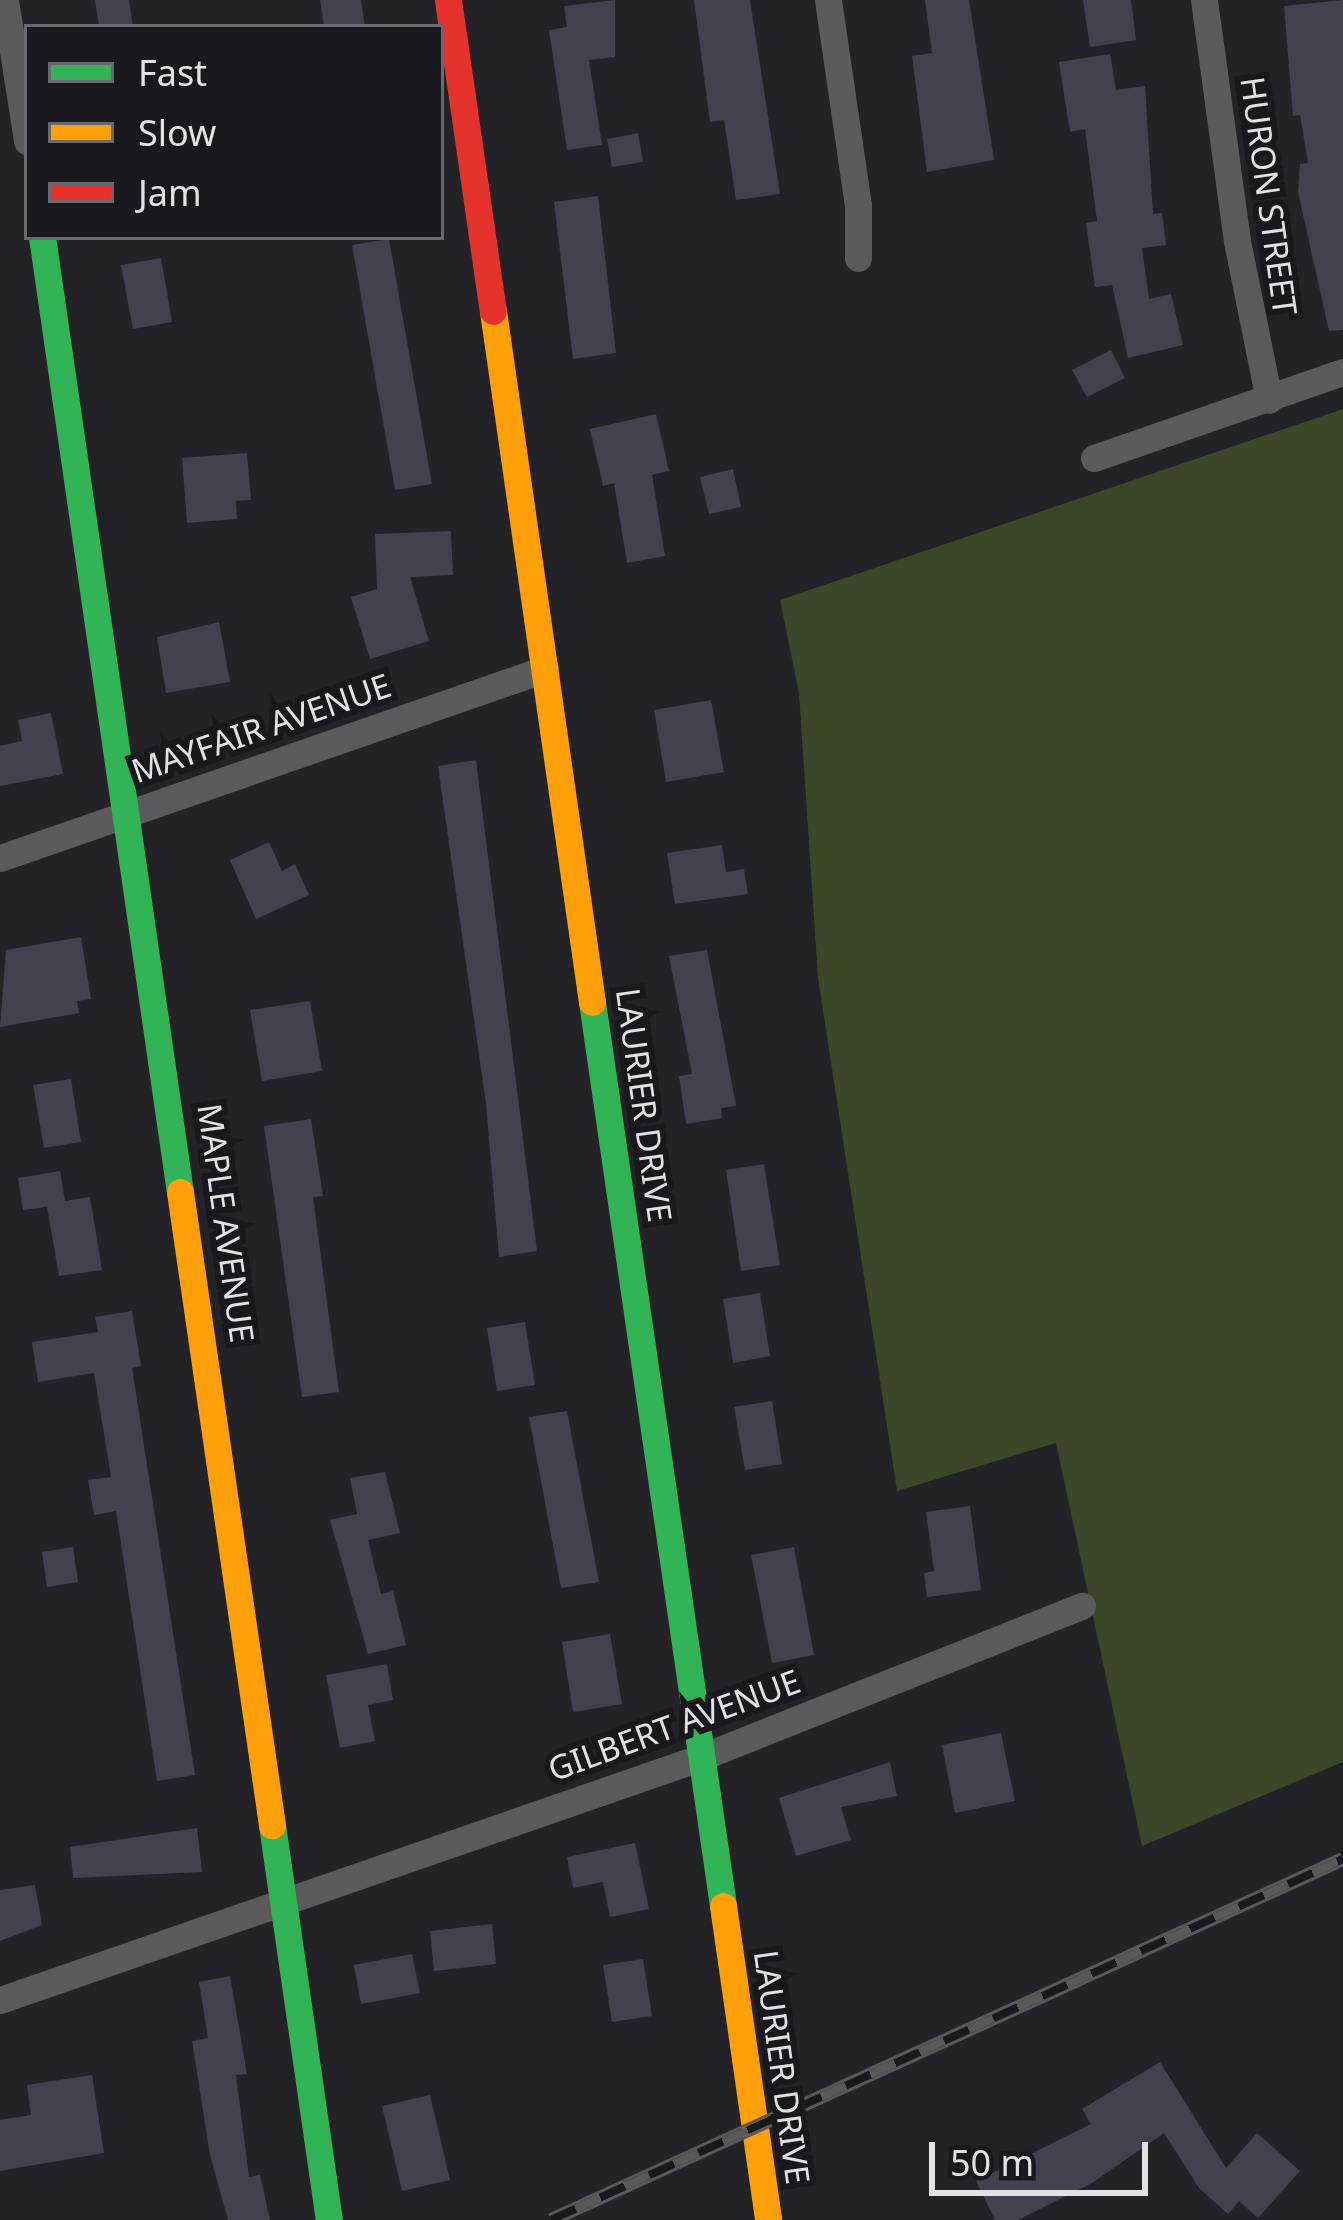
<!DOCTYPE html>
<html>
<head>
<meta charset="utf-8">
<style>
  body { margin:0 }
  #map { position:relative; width:1343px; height:2220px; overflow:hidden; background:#232226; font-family:"Noto Sans",sans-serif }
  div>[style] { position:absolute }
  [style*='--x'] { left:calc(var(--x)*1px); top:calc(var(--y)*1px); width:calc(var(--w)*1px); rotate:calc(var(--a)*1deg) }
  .green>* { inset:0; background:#3c4628 }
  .building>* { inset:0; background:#43414d }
  .street>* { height:27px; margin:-13.5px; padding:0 13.5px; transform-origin:13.5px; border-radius:13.5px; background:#5b5a5c }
  .fast>* { height:27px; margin:-13.5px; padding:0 13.5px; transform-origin:13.5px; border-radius:13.5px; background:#30b455 }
  .slow>* { height:27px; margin:-13.5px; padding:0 13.5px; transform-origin:13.5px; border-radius:13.5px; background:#ff9f0a }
  .jam>* { height:27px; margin:-13.5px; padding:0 13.5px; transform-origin:13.5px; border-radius:13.5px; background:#e5322d }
  .rail>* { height:14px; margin-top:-7px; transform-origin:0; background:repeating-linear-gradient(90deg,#19181e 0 27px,#5a595a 0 54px); box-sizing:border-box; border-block:3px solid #5a595a }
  span { translate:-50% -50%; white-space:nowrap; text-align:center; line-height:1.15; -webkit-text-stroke:12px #19181e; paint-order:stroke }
  .street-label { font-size:33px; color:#e2e1e5 }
  .legend { position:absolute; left:24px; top:24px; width:420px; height:216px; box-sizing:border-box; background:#19181e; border:3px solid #69686e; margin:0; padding:15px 21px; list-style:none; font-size:36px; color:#e2e1e5 }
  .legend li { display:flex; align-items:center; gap:24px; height:60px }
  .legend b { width:60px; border:3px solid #69686e }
  .scale { position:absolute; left:929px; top:2142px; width:219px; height:54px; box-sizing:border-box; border:6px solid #e2e1e5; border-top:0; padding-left:15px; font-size:36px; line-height:42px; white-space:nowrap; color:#e2e1e5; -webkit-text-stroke:9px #19181e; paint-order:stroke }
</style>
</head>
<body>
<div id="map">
  <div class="green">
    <i style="clip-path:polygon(1343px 409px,1343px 1762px,1142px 1846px,1056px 1443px,897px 1491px,818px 978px,799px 693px,780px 600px)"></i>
  </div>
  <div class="building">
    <i style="clip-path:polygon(95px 0,129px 0,133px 27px,99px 27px)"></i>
    <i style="clip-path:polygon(320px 0,361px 0,365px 27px,324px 27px)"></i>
    <i style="clip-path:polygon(615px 0,615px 57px,589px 60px,602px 145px,567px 150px,549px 30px,567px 27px,564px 6px)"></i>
    <i style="clip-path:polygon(694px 0,750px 0,780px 194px,736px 200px,724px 120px,710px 122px)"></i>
    <i style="clip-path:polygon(925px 0,969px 0,994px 160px,927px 172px,912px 56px,932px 53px)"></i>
    <i style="clip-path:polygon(1083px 0,1131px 0,1136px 40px,1090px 47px)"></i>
    <i style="clip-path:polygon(1343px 0,1343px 330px,1329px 331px,1298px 192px,1300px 164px,1308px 163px,1300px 115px,1293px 116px,1284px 6px)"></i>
    <i style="clip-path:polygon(1110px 54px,1116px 90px,1145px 86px,1153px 214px,1162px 213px,1166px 245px,1142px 248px,1149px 299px,1171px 294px,1183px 345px,1128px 358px,1112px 285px,1095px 287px,1086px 223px,1097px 221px,1085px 129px,1070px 132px,1059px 62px)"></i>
    <i style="clip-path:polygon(638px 133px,643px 162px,612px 167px,607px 139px)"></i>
    <i style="clip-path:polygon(598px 196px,616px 353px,573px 359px,554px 202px)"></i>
    <i style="clip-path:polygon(389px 239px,432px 484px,395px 490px,352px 245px)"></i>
    <i style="clip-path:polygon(161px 258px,172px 322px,133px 329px,121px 265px)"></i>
    <i style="clip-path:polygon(1111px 350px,1125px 378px,1087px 397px,1072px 370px)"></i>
    <i style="clip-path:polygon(656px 414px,669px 471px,652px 475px,665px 556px,627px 563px,614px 483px,603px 486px,590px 429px)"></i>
    <i style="clip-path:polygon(247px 453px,251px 500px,236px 501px,237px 519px,187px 523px,182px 458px)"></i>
    <i style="clip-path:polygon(733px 469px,741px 507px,709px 514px,700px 477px)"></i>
    <i style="clip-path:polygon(451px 531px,453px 575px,410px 577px,429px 641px,370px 659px,351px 597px,377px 589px,375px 534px)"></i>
    <i style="clip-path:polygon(219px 622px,230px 682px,166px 693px,157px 637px)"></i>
    <i style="clip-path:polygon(711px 700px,724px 772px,666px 782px,654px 710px)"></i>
    <i style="clip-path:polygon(51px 713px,63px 774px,0 786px,0 746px,22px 741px,18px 720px)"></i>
    <i style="clip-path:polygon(476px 760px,537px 1251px,499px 1257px,486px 1104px,438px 766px)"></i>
    <i style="clip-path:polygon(269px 842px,282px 871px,295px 864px,309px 895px,256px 919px,230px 860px)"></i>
    <i style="clip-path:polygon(722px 845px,726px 872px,744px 869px,748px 894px,675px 904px,667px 853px)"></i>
    <i style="clip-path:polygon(81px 937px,91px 999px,77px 1001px,79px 1013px,0 1027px,6px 950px)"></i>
    <i style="clip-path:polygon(707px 950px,736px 1106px,721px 1108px,722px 1118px,686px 1124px,679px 1076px,692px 1074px,669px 956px)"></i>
    <i style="clip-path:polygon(310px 1001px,322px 1071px,262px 1081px,250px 1010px)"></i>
    <i style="clip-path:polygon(71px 1079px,81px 1142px,44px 1148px,33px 1085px)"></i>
    <i style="clip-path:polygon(311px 1119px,323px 1196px,313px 1197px,339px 1392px,302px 1397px,264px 1126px)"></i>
    <i style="clip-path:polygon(764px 1164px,780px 1265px,741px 1271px,726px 1170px)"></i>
    <i style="clip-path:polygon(60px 1171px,65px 1201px,90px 1197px,102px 1270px,59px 1276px,47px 1207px,23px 1210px,18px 1178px)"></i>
    <i style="clip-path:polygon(760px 1293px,770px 1356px,733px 1363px,723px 1299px)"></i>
    <i style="clip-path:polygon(132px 1311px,141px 1366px,132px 1368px,195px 1775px,157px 1781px,116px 1511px,94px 1515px,88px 1480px,111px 1477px,94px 1373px,38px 1382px,32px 1342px,98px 1332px,95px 1317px)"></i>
    <i style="clip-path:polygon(525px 1322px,535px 1385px,497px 1391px,487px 1328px)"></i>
    <i style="clip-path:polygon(772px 1401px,782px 1464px,745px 1470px,734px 1407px)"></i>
    <i style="clip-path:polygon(567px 1411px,599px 1582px,561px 1588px,529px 1417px)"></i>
    <i style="clip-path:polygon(385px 1472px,400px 1533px,368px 1540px,381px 1594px,393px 1591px,406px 1645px,368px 1654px,330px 1520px,357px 1514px,350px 1478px)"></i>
    <i style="clip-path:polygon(970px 1506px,981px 1590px,927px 1597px,924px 1573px,934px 1571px,926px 1512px)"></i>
    <i style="clip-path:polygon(73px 1547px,78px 1582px,47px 1587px,42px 1552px)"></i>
    <i style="clip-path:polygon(794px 1547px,814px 1655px,772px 1663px,751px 1555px)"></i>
    <i style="clip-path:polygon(610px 1634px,622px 1704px,573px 1712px,562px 1642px)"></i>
    <i style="clip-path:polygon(387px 1664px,393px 1700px,368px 1705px,375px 1741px,340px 1748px,326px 1675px)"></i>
    <i style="clip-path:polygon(1001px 1733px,1015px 1801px,955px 1813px,942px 1745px)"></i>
    <i style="clip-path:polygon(890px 1762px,897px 1796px,841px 1807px,851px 1840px,796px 1856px,779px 1798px)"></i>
    <i style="clip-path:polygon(197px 1828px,202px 1872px,73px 1878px,70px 1847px)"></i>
    <i style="clip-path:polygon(635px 1843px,649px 1909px,610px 1917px,603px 1882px,573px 1888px,567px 1857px)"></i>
    <i style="clip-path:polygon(35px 1885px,42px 1925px,0 1941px,0 1890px)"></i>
    <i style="clip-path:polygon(492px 1924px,496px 1964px,434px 1971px,430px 1931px)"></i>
    <i style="clip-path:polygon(412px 1954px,420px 1993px,361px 2004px,354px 1965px)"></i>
    <i style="clip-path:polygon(643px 1959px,652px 2016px,612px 2022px,603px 1965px)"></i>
    <i style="clip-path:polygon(230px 1976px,247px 2074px,236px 2075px,249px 2177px,260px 2175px,270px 2220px,228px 2220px,210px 2155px,192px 2041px,208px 2038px,199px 1982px)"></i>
    <i style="clip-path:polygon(1160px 2062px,1226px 2168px,1257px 2133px,1300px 2171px,1258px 2218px,1239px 2201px,1228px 2214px,1199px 2188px,1164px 2133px,1092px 2183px,1018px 2220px,995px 2220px,976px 2181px,1091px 2124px,1082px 2109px)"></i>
    <i style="clip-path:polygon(92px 2075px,104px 2153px,0 2171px,0 2120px,31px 2115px,27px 2085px)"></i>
    <i style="clip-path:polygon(430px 2095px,450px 2180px,402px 2191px,382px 2106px)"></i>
  </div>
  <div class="street">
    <i style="--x:5;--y:0;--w:143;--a:81.1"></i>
    <i style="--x:828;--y:0;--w:207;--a:81.7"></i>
    <i style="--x:858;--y:205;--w:53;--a:90"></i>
    <i style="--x:1204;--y:0;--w:243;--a:82.2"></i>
    <i style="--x:1237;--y:241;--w:162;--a:78.6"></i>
    <i style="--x:1094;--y:458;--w:263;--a:-19.1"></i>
    <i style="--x:0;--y:858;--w:577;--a:-19.13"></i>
    <i style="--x:0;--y:2000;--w:743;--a:-19.09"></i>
    <i style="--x:702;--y:1757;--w:409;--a:-21.7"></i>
  </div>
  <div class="fast">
    <i style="--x:42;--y:237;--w:965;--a:81.78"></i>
    <i style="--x:592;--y:1002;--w:913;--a:81.75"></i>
    <i style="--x:272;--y:1825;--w:399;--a:81.8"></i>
  </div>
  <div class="slow">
    <i style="--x:493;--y:311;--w:698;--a:81.85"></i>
    <i style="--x:180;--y:1192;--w:640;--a:81.73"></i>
    <i style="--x:723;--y:1906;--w:317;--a:81.8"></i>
  </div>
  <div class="jam">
    <i style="--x:448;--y:0;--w:314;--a:81.8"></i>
  </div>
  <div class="rail">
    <i style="--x:551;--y:2220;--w:870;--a:-24.5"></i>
  </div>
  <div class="street-label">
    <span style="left:1269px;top:196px;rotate:82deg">HURON STREET</span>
    <span style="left:261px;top:728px;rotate:-19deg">MAYFAIR AVENUE</span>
    <span style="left:644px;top:1105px;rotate:82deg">LAURIER DRIVE</span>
    <span style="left:226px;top:1223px;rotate:82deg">MAPLE AVENUE</span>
    <span style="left:674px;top:1725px;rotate:-20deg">GILBERT AVENUE</span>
    <span style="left:782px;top:2067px;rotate:82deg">LAURIER DRIVE</span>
  </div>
  <ul class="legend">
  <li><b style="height:15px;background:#30b455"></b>Fast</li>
  <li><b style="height:15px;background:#ff9f0a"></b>Slow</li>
  <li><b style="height:15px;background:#e5322d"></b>Jam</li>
  </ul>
  <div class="scale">50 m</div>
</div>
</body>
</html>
